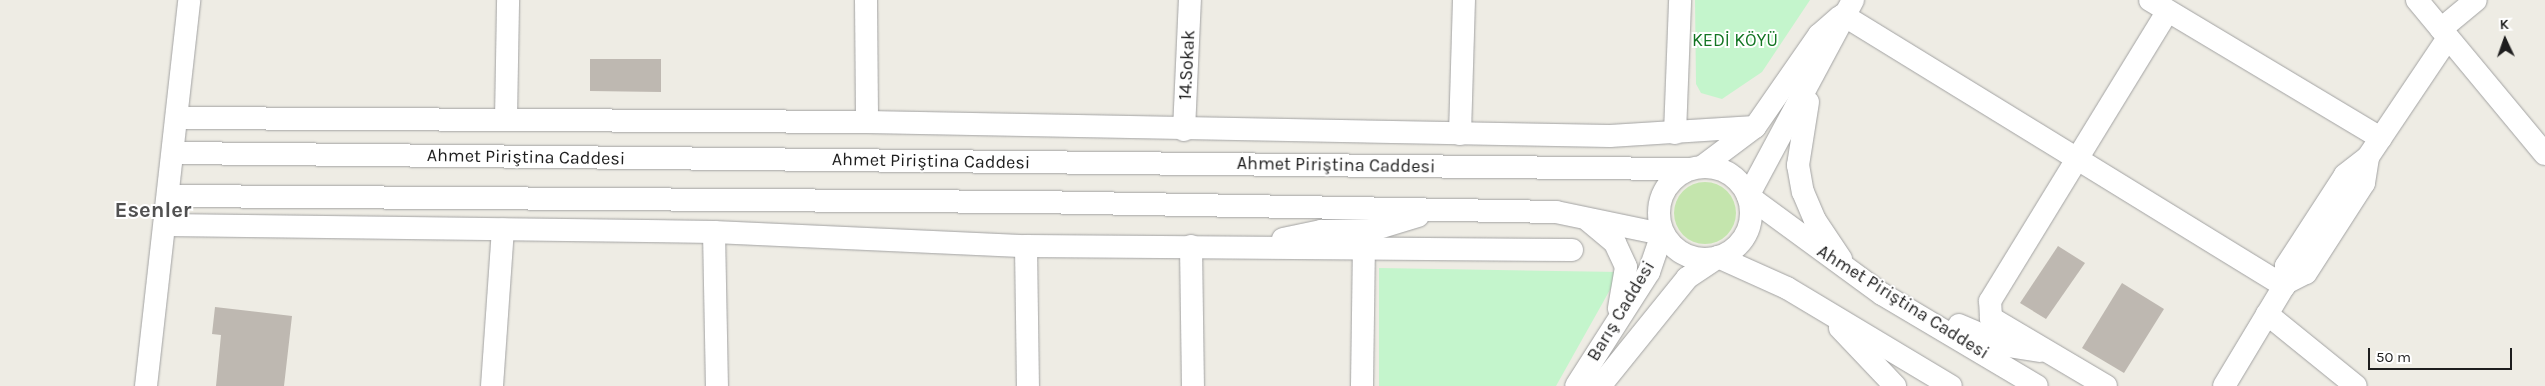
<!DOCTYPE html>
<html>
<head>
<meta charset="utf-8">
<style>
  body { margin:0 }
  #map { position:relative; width:2545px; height:386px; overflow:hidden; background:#eeece4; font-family:Karla,sans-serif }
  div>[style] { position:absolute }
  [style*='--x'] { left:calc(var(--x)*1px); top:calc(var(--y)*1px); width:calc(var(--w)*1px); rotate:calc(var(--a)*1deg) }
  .grass>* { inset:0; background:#c4e5ad }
  .round { border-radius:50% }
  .park>* { inset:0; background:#c4f5cc }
  .building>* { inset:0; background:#beb8b1 }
  .roads { filter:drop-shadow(0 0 1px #a2a2a2) drop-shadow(0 0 1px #a2a2a2) }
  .minor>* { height:22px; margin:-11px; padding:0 11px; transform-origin:11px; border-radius:11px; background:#fff }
  .minor>.ring { margin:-11px; padding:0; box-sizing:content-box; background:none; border:22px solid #fff; border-radius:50% }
  span { translate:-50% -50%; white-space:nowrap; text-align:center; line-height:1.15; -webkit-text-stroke:4px #fff; paint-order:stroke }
  .park-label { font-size:18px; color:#137523 }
  .street-label { font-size:18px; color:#1e1e1e }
  .district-label { font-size:22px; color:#515151; font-weight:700 }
  .north { position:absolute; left:2480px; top:15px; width:50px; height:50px; -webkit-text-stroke:4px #fff; paint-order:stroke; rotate:357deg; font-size:14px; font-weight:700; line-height:20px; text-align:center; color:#1e1e1e }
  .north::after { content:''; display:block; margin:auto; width:18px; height:22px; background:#1e1e1e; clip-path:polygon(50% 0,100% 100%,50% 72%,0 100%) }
  .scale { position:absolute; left:2368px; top:348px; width:144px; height:22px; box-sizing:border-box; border:2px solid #1e1e1e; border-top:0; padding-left:6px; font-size:15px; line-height:18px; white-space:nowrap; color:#1e1e1e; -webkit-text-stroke:4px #fff; paint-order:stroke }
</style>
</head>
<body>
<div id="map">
  <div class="grass">
    <i class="round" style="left:1674px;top:182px;width:62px;height:62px"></i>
  </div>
  <div class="park">
    <i style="clip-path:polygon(1695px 0,1810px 0,1762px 72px,1722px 99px,1701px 93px,1696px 84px)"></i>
    <i style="clip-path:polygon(1379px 268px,1620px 272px,1556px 386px,1379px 386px)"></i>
  </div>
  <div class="building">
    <i style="clip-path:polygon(590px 59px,661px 59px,661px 92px,590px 91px)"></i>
    <i style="clip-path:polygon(2058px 246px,2085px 263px,2046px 319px,2020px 303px)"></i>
    <i style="clip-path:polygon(2122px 283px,2164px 309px,2124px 373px,2082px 348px)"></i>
    <i style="clip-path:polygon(215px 307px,292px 316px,284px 386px,216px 386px,221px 335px,212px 334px)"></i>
  </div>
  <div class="roads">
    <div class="minor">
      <i style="--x:866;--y:0;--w:122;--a:89.5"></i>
      <i style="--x:2150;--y:0;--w:269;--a:30.9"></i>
      <i style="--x:2417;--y:0;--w:200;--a:50.3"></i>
      <i style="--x:1843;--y:15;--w:518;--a:31.57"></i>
      <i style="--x:2441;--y:29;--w:45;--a:-39.6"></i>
      <i style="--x:1808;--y:102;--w:64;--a:99"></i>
      <i style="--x:1798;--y:165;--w:27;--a:80"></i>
      <i style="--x:1803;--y:192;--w:30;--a:67"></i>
      <i style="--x:1815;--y:220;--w:47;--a:56.3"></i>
      <i style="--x:177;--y:118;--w:690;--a:0.33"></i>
      <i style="--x:867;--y:122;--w:743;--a:1.08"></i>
      <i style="--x:1610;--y:136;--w:145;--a:-3.6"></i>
      <i style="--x:506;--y:119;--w:119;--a:-89"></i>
      <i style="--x:1184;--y:130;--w:130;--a:-87.4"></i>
      <i style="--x:1675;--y:133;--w:133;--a:-87.8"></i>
      <i style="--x:1460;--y:134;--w:134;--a:-88.3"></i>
      <i style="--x:174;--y:153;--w:1515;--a:0.61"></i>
      <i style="--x:1703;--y:166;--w:65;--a:-36.9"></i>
      <i style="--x:1755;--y:127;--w:112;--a:-55.2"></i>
      <i style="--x:1819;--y:35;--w:28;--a:-41"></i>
      <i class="ring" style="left:1659px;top:167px;width:70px;height:70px"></i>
      <i style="--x:169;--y:196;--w:866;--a:0.4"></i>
      <i style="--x:1035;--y:202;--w:521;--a:1.1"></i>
      <i style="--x:1556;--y:212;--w:108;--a:11.7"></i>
      <i style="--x:1662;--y:234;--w:40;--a:108.9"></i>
      <i style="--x:1649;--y:272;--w:135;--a:122.6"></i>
      <i style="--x:1748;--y:196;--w:166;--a:36.2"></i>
      <i style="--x:1882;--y:294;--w:180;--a:30.7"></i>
      <i style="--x:1748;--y:196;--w:222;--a:-61.8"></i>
      <i style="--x:1589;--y:221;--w:34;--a:40"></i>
      <i style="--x:1615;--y:243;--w:26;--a:65"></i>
      <i style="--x:1626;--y:267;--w:42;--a:99.7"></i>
      <i style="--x:166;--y:225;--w:548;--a:0.73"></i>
      <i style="--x:714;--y:232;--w:312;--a:2.6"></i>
      <i style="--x:1026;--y:246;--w:546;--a:0.42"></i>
      <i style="--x:714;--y:232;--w:154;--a:88.9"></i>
      <i style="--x:1283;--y:239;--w:39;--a:-12"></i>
      <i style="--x:1321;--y:231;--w:51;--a:-1.1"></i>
      <i style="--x:1372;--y:230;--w:48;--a:-16.9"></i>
      <i style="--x:1026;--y:246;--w:140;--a:89.2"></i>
      <i style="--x:1191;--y:246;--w:140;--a:89.2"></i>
      <i style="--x:1718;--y:257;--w:76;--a:24.2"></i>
      <i style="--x:1787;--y:288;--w:191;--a:30.9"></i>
      <i style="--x:2286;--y:283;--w:17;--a:-90"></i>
      <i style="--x:2286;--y:266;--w:108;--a:-57"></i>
      <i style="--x:2345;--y:175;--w:29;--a:-38"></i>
      <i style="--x:2267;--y:314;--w:114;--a:39"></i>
      <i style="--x:1959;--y:325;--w:53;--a:23.2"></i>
      <i style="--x:2008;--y:346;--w:32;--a:9"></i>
      <i style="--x:1840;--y:328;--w:80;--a:46.5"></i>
      <i style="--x:146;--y:386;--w:388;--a:-83.6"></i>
      <i style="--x:492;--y:386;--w:157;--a:-86"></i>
      <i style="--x:1362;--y:386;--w:136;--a:-89.2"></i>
      <i style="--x:1600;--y:386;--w:139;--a:-51.1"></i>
      <i style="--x:1687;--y:278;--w:37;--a:-34"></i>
      <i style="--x:2106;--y:386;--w:134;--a:-149.4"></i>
      <i style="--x:1991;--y:318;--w:17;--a:-93"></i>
      <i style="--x:1990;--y:301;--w:340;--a:-58.5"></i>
      <i style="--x:2224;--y:386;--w:120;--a:-59"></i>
      <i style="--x:2286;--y:283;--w:22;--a:-27"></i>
      <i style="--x:2306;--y:273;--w:107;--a:-57.2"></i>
      <i style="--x:2364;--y:183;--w:26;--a:-81"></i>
      <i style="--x:2368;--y:157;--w:143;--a:-56.1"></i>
    </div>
  </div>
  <div class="park-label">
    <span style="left:1735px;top:40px">KEDİ KÖYÜ</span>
  </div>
  <div class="street-label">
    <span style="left:1187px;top:65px;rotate:-87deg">14.Sokak</span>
    <span style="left:526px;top:157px;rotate:1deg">Ahmet Piriştina Caddesi</span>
    <span style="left:931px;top:161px;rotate:1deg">Ahmet Piriştina Caddesi</span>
    <span style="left:1336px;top:165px;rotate:1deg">Ahmet Piriştina Caddesi</span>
    <span style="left:1903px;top:302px;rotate:32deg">Ahmet Piriştina Caddesi</span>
    <span style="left:1621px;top:311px;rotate:-59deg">Barış Caddesi</span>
  </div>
  <div class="district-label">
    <span style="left:153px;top:211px">Esenler</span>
  </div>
  <div class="north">K</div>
  <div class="scale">50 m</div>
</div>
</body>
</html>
